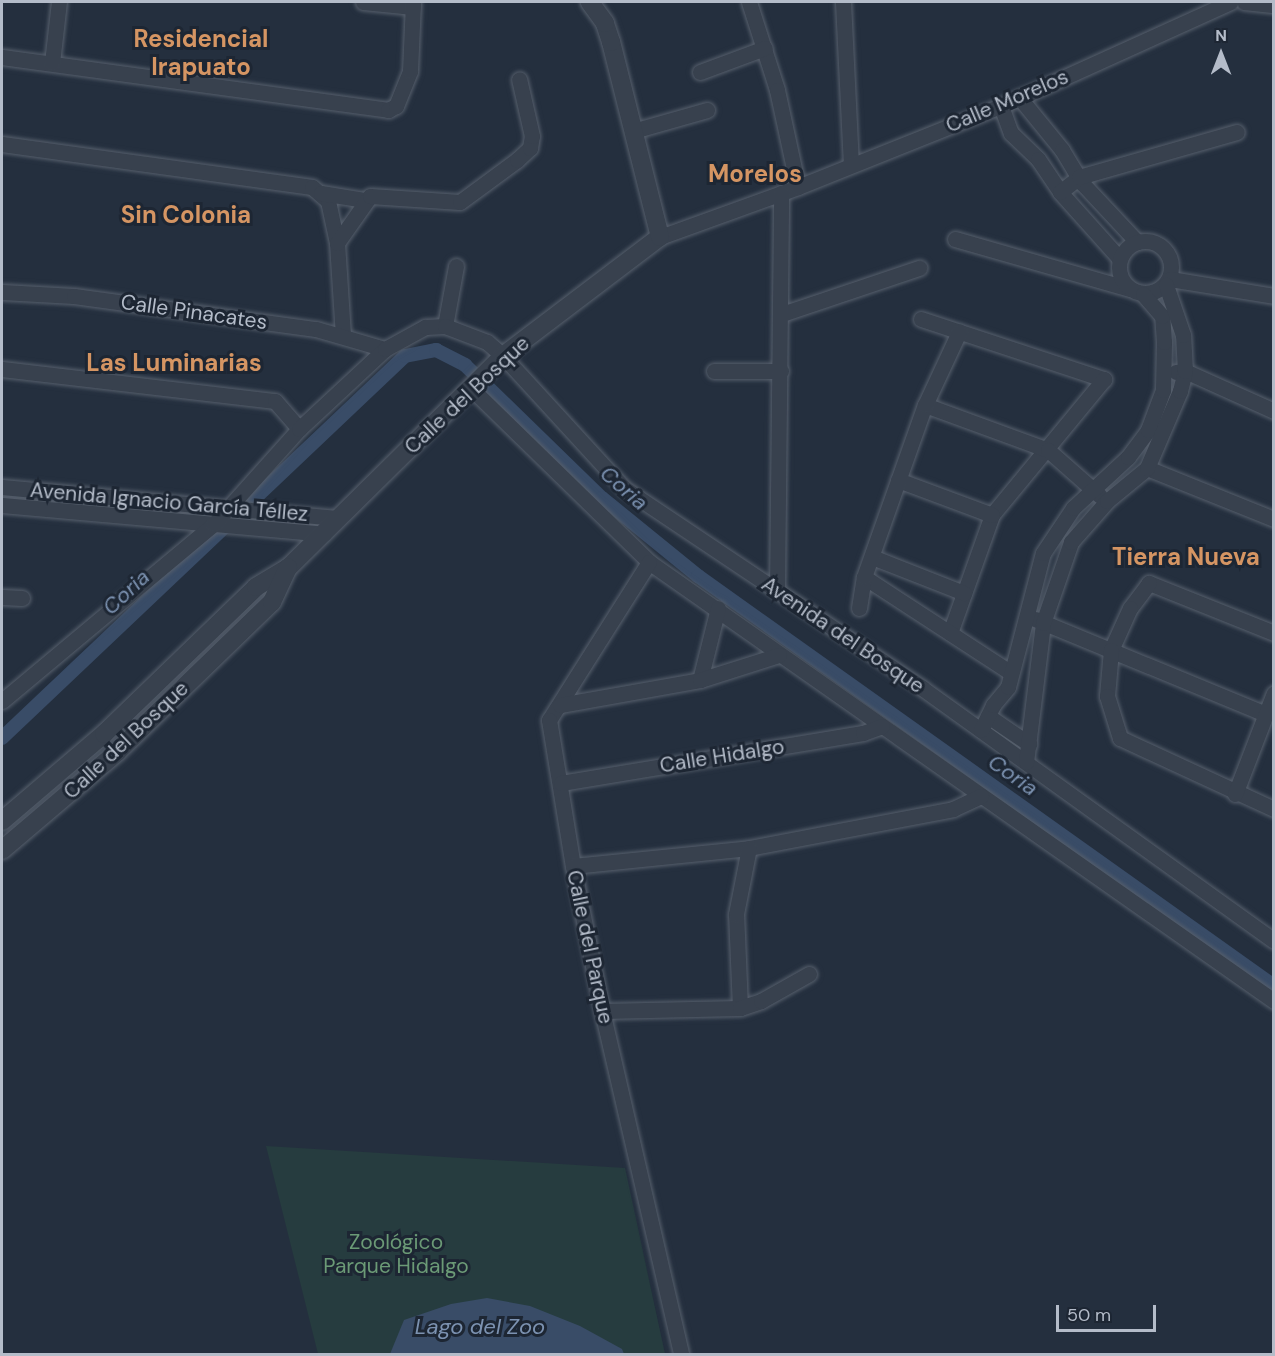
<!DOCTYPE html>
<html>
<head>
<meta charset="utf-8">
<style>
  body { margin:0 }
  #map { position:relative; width:1275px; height:1356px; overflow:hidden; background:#242f3e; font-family:"DM Sans",sans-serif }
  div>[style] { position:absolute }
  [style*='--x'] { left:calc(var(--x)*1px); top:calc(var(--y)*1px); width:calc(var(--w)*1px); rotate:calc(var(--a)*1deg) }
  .green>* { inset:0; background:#263c3f }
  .water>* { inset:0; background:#394c67 }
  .canal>* { height:14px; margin:-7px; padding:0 7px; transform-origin:7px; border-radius:7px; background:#394c67 }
  .roads { filter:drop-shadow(0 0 2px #565f6c) drop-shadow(0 0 2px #565f6c) }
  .minor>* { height:15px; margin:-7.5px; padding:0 7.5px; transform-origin:7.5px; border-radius:7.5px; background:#38414e }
  .minor>.ring { margin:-7.5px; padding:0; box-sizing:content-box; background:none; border:15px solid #38414e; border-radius:50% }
  .tertiary>* { height:18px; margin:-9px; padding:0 9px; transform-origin:9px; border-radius:9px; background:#38414e }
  span { translate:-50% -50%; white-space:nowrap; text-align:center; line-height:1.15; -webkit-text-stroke:6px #1d2633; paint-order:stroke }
  .street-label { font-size:21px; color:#b4bcc9 }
  .park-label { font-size:21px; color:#6b9a76 }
  .water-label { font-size:22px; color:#7c92b1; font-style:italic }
  .quarter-label { font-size:24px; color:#d59563; font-weight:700 }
  .frame { position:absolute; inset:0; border:3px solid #b4bcc9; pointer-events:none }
  .north { position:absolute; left:1191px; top:24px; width:60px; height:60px; -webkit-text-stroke:4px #1d2633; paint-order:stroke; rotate:0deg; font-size:16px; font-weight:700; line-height:24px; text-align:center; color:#b4bcc9 }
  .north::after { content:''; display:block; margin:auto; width:21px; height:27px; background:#b4bcc9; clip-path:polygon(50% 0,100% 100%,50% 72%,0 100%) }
  .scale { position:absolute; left:1056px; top:1305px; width:100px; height:27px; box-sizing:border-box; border:3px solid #b4bcc9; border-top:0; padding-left:8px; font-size:18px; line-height:21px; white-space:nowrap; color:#b4bcc9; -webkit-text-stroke:4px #1d2633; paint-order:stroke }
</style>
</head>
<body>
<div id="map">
  <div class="green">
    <i style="clip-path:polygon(266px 1146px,625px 1168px,665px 1354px,318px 1354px)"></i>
  </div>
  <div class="water">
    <i style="clip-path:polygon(487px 1298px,530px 1306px,580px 1326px,622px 1349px,624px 1354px,390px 1354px,404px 1320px,451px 1304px)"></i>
  </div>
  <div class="canal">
    <i style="--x:2;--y:738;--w:555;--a:-43.47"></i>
    <i style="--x:405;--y:356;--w:32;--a:-11"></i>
    <i style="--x:436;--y:350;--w:33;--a:27"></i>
    <i style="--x:465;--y:365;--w:191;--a:44.2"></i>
    <i style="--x:602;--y:498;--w:124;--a:39.1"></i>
    <i style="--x:698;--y:576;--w:707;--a:35.44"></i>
  </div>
  <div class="roads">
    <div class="minor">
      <i style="--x:363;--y:2;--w:50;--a:5.7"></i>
      <i style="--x:749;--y:2;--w:92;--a:72.3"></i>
      <i style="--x:777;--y:90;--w:99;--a:77.8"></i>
      <i style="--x:843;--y:2;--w:162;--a:87.2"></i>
      <i style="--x:1244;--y:2;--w:30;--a:6"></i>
      <i style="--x:2;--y:57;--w:390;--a:7.8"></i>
      <i style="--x:388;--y:110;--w:9;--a:-27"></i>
      <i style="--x:396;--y:106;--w:38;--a:-68"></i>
      <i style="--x:410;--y:71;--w:69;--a:-87.5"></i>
      <i style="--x:52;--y:63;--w:61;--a:-83.5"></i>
      <i style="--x:700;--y:72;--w:69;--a:-20.3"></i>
      <i style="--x:1019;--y:97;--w:68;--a:50.9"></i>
      <i style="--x:1062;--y:150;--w:39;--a:59"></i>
      <i style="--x:1082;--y:183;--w:81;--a:47"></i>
      <i style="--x:1001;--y:106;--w:29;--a:70"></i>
      <i style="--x:1011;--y:133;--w:37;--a:44"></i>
      <i style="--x:1038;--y:159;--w:40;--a:56"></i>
      <i style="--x:1060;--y:192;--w:89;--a:48.2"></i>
      <i style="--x:633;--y:131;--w:77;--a:-15.8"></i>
      <i style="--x:2;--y:144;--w:313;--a:7.9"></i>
      <i style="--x:312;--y:187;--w:21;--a:41"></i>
      <i style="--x:328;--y:201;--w:43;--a:77.9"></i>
      <i style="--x:337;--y:243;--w:93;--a:86.3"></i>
      <i style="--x:1060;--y:192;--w:24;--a:-38"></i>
      <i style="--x:1079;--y:177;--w:164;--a:-15.9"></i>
      <i style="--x:321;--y:193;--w:45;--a:9"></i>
      <i style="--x:660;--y:237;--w:147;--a:-19.9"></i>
      <i style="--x:798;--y:187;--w:219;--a:-21.8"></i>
      <i style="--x:1001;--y:106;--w:252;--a:-24.4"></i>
      <i style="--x:955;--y:239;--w:181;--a:16"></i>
      <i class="ring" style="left:1119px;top:241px;width:37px;height:37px"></i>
      <i style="--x:337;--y:243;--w:57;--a:-54.9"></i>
      <i style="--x:370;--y:196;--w:90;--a:3.8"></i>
      <i style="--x:460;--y:202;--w:71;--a:-36.4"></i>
      <i style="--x:517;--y:160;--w:18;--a:-43"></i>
      <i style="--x:530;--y:148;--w:12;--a:-81"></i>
      <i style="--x:532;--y:136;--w:58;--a:-102.8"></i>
      <i style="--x:1170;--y:279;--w:105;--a:9.3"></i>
      <i style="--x:2;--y:292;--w:72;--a:3.2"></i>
      <i style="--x:74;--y:296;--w:244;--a:7.8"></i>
      <i style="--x:316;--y:329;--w:72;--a:16.2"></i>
      <i style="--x:782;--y:314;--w:145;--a:-18.6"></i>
      <i style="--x:921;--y:319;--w:193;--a:18.2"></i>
      <i style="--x:1104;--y:379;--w:176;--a:129.5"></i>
      <i style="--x:992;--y:515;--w:125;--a:109.6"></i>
      <i style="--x:445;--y:326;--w:61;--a:-79.6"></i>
      <i style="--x:2;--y:369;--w:275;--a:6.7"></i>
      <i style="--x:275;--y:401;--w:37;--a:49"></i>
      <i style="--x:714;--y:371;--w:67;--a:0"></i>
      <i style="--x:1176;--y:372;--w:9;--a:-6"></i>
      <i style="--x:1185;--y:371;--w:98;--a:24.2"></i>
      <i style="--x:471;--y:388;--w:249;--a:44.3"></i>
      <i style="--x:649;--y:562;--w:764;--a:35.08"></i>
      <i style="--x:925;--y:405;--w:131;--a:20.1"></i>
      <i style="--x:1048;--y:450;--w:69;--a:41.5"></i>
      <i style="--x:1147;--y:468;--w:137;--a:21.9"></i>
      <i style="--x:898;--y:480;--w:100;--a:20.4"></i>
      <i style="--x:2;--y:487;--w:336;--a:5.3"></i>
      <i style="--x:2;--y:505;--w:323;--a:5.1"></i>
      <i style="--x:872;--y:557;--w:99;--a:21.4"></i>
      <i style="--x:649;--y:562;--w:187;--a:122.3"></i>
      <i style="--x:549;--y:720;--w:148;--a:80.7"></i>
      <i style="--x:573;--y:866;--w:148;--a:78.7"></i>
      <i style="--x:602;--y:1011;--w:352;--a:77"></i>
      <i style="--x:864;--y:577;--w:174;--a:33.1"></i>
      <i style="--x:777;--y:591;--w:398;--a:-89.4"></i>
      <i style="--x:2;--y:597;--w:20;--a:3"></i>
      <i style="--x:859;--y:608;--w:31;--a:-81"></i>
      <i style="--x:864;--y:577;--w:182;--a:-70.5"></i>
      <i style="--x:925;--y:405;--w:81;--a:-65"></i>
      <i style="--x:1035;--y:619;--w:250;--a:22.4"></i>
      <i style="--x:1274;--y:633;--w:135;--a:-158.2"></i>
      <i style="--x:1149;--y:583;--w:31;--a:127"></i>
      <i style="--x:1130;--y:608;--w:46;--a:114.3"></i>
      <i style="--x:1111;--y:650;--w:46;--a:95"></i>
      <i style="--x:1107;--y:696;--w:44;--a:72.8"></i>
      <i style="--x:1120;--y:738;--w:170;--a:24.8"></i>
      <i style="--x:700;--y:680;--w:74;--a:-76"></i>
      <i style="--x:2;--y:701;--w:276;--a:-39.9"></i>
      <i style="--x:214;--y:524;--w:127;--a:-48.2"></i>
      <i style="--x:299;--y:429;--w:117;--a:-42.9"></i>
      <i style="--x:385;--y:349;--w:46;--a:-28.8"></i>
      <i style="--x:425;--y:327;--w:20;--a:-3"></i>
      <i style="--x:445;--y:326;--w:45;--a:20.9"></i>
      <i style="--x:487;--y:342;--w:21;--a:41"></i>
      <i style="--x:503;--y:356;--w:180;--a:47.5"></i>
      <i style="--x:625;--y:489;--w:358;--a:33.8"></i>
      <i style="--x:922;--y:688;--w:433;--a:35.7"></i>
      <i style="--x:560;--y:705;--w:142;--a:-10.1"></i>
      <i style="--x:700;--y:680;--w:83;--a:-17.6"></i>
      <i style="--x:988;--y:716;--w:50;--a:34.3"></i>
      <i style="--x:981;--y:730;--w:28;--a:-64"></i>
      <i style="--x:993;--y:705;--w:23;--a:-50"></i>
      <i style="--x:1008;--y:687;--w:138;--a:-75.4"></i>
      <i style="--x:1043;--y:553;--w:54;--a:-56.3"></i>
      <i style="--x:1073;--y:508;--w:75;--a:-42.8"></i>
      <i style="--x:1128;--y:457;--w:34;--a:-53"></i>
      <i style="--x:1148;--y:430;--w:43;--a:-69.4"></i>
      <i style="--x:1163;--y:390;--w:48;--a:-88.8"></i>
      <i style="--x:1164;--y:342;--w:26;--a:-94"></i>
      <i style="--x:1162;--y:316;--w:29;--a:-131"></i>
      <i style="--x:1026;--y:762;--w:140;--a:-83"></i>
      <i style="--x:1043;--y:623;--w:86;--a:-70.9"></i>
      <i style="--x:1071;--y:542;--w:55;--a:-48.7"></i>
      <i style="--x:1107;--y:501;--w:52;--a:-39.5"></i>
      <i style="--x:1147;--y:468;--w:84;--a:-66.8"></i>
      <i style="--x:1180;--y:391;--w:21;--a:-76"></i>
      <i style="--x:1185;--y:371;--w:36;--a:-93"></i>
      <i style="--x:1183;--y:335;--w:53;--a:-108.8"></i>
      <i style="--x:561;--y:783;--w:306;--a:-9.4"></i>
      <i style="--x:863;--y:733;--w:20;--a:-20"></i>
      <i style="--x:1235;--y:794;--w:108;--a:-68.9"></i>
      <i style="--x:573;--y:866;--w:177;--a:-5.8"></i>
      <i style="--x:749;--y:848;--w:208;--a:-10.8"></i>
      <i style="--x:953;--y:809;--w:31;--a:-25"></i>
      <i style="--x:740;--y:1008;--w:94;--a:-92.4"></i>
      <i style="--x:736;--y:914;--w:67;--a:-78.9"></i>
      <i style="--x:602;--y:1011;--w:138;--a:-1.2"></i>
      <i style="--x:740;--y:1008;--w:22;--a:-18"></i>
      <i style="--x:761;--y:1001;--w:55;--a:-29.4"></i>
    </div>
    <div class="tertiary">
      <i style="--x:2;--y:821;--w:134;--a:-40.5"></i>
      <i style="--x:104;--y:734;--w:211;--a:-44"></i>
      <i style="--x:256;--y:587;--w:37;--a:-31"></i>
      <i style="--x:288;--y:568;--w:302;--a:-44.6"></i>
      <i style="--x:503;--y:356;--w:197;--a:-37.2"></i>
      <i style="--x:660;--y:237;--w:201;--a:-104.1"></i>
      <i style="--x:611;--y:42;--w:20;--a:-108"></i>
      <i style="--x:605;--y:23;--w:26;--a:-126"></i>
      <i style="--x:2;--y:850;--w:151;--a:-40.4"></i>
      <i style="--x:117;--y:752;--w:216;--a:-44.1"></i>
      <i style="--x:272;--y:602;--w:38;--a:-65"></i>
    </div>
  </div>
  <div class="street-label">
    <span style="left:1007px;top:101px;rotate:-23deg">Calle Morelos</span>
    <span style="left:194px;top:312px;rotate:8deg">Calle Pinacates</span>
    <span style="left:467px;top:395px;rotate:-43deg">Calle del Bosque</span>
    <span style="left:169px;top:502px;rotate:5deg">Avenida Ignacio García Téllez</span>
    <span style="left:843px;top:635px;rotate:34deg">Avenida del Bosque</span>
    <span style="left:126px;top:740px;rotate:-43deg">Calle del Bosque</span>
    <span style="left:722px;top:756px;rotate:-9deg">Calle Hidalgo</span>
    <span style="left:590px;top:947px;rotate:78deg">Calle del Parque</span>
  </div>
  <div class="park-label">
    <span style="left:396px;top:1254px">Zoológico<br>Parque Hidalgo</span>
  </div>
  <div class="water-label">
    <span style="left:624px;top:488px;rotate:41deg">Coria</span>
    <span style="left:126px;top:592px;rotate:-43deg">Coria</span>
    <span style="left:1013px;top:775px;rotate:35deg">Coria</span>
    <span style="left:480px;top:1327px">Lago del Zoo</span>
  </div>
  <div class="quarter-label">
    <span style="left:201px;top:53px">Residencial<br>Irapuato</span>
    <span style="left:755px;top:174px">Morelos</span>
    <span style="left:186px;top:215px">Sin Colonia</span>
    <span style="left:174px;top:363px">Las Luminarias</span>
    <span style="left:1186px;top:557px">Tierra Nueva</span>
  </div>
  <div class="frame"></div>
  <div class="north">N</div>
  <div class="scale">50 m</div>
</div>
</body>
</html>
